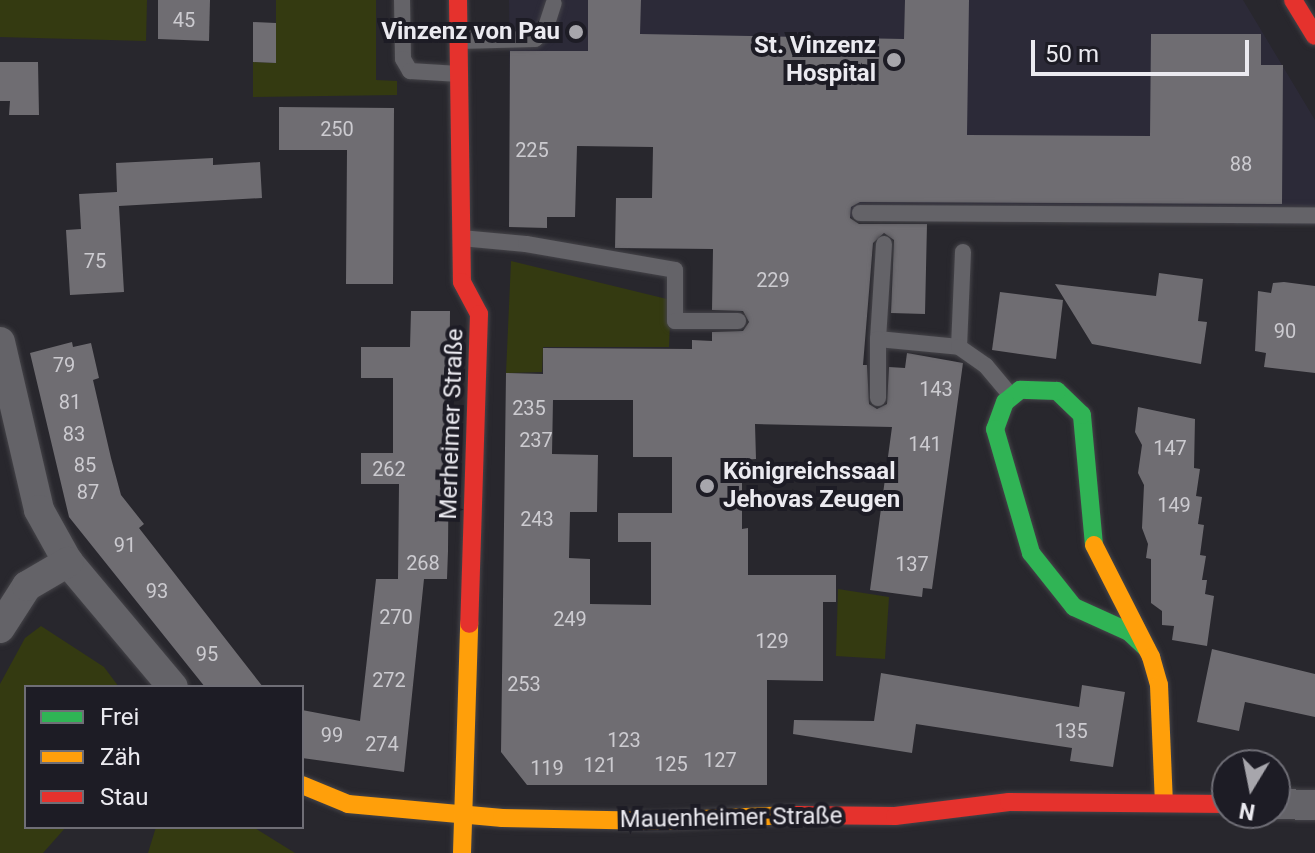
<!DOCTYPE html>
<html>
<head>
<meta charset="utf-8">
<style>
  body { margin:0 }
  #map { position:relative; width:1315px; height:853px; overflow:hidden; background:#28272d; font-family:Roboto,sans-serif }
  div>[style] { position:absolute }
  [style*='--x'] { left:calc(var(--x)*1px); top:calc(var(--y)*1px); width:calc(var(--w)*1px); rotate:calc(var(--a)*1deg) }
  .built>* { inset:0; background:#2c2a38 }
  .green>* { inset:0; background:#343a11 }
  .building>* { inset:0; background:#6f6d72 }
  .roads { filter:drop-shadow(0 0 2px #454449) drop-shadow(0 0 2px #454449) }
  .lane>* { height:16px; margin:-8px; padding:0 8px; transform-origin:8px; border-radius:8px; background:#646368 }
  .street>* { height:30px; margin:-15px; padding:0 15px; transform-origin:15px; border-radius:15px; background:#646368 }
  .fast>* { height:18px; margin:-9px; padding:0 9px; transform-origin:9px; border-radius:9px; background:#30b455 }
  .slow>* { height:18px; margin:-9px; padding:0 9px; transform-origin:9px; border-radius:9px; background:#ff9f0a }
  .jam>* { height:18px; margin:-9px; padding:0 9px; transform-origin:9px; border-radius:9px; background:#e5322d }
  .dots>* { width:22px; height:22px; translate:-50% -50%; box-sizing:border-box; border:4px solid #1d1c25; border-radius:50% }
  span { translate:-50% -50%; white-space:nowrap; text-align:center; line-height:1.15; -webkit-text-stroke:8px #1d1c25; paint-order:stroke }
  .number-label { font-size:20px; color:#cccbd0 }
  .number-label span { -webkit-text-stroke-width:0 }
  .poi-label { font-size:24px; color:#ebeaf0; font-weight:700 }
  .right { translate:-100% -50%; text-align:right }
  .left { translate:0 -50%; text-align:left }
  .street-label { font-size:24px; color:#ebeaf0 }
  .legend { position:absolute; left:24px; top:685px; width:280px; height:144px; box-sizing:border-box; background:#1d1c25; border:2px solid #6f6e76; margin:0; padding:10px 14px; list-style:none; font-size:24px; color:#ebeaf0 }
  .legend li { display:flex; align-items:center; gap:16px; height:40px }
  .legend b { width:40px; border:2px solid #6f6e76 }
  .north { position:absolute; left:1211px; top:749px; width:80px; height:80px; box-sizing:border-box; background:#1d1c25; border:2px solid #6f6e76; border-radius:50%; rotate:190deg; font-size:22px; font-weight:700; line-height:32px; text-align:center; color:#ebeaf0 }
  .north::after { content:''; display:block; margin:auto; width:28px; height:36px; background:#a7a6ac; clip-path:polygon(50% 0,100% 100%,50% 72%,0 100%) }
  .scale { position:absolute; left:1031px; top:40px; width:218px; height:36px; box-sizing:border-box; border:4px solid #ebeaf0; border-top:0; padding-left:10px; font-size:24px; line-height:28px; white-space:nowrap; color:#ebeaf0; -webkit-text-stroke:6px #1d1c25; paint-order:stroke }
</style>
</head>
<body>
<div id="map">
  <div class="built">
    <i style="clip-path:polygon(509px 0,1243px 0,1315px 120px,1315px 225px,835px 217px,837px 161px,510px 126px)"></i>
  </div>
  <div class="green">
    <i style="clip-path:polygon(0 0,147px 0,146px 41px,0 37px)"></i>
    <i style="clip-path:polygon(276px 0,376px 0,376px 80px,397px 81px,397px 95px,253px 97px,253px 62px,276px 63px)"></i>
    <i style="clip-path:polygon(511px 261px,671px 300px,669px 347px,543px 347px,542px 372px,506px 373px)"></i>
    <i style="clip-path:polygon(838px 589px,889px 597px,885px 659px,836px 656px)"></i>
    <i style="clip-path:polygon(41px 626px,104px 667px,119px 687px,26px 687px,26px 827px,66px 827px,43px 853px,0 853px,0 684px,25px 638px)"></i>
    <i style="clip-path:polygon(156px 827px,253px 827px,295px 853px,148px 853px)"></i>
  </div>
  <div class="building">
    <i style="clip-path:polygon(158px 0,210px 0,209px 41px,158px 39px)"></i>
    <i style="clip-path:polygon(evenodd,588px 0,641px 0,640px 34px,904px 39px,905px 0,969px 0,967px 135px,1150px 136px,1151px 34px,1261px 34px,1261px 65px,1283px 65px,1282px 204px,860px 202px,851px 207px,850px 218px,859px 224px,927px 224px,925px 314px,891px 313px,894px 240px,884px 233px,873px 243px,863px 365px,867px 365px,869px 404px,877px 409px,887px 404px,889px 367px,905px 368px,907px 353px,963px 363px,932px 589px,923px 588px,922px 597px,870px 590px,892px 427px,755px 424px,756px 459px,742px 460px,742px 529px,748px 528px,748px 575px,836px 575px,836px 602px,823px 602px,823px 681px,767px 680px,767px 785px,527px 785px,501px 752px,506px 373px,543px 374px,543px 348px,692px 349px,692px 340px,712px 341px,712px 332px,743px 331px,749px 322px,743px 311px,712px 310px,713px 249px,615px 248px,616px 198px,652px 198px,653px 147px,577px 146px,575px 217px,547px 217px,547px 228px,509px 227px,510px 51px,588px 51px,588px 0,553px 400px,633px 400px,633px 457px,672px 457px,672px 513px,618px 513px,618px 542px,651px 542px,651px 605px,590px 604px,590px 559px,569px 558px,570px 512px,597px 512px,598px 455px,552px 454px,553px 400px)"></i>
    <i style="clip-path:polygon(253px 22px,276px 23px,276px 63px,253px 62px)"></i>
    <i style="clip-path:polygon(0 62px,38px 62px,39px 115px,9px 115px,10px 101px,0 101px)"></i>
    <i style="clip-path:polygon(279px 107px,394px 108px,393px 284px,346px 284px,347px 150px,279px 150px)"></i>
    <i style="clip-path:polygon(213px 158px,213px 165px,260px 162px,262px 198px,119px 206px,124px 292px,70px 295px,66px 230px,81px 229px,79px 194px,117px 192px,116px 163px)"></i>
    <i style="clip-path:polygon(1159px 273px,1203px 279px,1198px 321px,1207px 322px,1201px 364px,1092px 344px,1055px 284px,1156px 296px)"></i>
    <i style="clip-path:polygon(1284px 282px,1315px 286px,1315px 373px,1264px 367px,1266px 353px,1255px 351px,1258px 291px,1271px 293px,1273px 283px)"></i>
    <i style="clip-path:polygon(1000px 292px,1063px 300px,1056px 359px,992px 350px)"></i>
    <i style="clip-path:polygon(411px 311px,450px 311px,448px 551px,447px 579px,424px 579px,404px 772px,302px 758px,302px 710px,360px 721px,376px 579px,398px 579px,399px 484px,361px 484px,361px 453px,393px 453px,393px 378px,361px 378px,361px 347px,410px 347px)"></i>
    <i style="clip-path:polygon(72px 342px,73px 347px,91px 343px,99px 378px,93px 380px,111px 458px,121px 495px,144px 524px,139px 528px,263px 687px,205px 687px,69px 517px,30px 353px)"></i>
    <i style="clip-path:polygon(1138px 407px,1195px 419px,1194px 468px,1200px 469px,1196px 496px,1202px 497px,1198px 524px,1204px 525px,1200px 555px,1206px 556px,1202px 580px,1207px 580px,1205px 594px,1214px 596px,1207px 646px,1172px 640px,1174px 626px,1162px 625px,1162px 611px,1151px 603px,1151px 559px,1146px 558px,1148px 544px,1142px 528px,1144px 485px,1138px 473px,1142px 445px,1135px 432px)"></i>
    <i style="clip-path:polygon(1212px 649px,1315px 674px,1315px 717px,1245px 702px,1239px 731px,1197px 722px)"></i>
    <i style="clip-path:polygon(881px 673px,1079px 707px,1082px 685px,1125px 692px,1113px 767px,1070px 761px,1072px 748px,916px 724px,912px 753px,793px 734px,794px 720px,874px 721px)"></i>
  </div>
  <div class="roads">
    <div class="lane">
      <i style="--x:402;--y:0;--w:59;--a:89"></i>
      <i style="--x:403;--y:59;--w:14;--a:60"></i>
      <i style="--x:410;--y:71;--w:49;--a:3.5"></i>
      <i style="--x:459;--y:41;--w:76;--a:-1.5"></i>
      <i style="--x:535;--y:39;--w:13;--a:-42"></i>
      <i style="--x:545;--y:30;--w:28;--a:-72"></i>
      <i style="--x:860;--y:213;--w:455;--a:0.3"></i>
      <i style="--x:461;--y:238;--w:65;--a:5.3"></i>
      <i style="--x:526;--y:244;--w:151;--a:9.9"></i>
      <i style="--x:675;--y:270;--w:51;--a:90"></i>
      <i style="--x:675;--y:321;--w:63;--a:0"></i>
      <i style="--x:884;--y:244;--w:95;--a:93.6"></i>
      <i style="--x:878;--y:339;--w:81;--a:5.6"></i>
      <i style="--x:963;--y:252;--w:95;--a:92.4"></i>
      <i style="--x:959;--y:347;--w:33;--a:35"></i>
      <i style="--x:986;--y:366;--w:39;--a:50"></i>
      <i style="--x:878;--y:398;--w:59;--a:-90"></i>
    </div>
    <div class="street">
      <i style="--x:0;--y:342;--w:172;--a:76.9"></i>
      <i style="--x:39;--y:510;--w:60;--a:60.9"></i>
      <i style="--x:68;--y:562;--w:163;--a:50"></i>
      <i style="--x:0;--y:628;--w:50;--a:-57.3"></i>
      <i style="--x:27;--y:586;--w:48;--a:-30.3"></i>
      <i style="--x:1275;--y:804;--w:40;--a:1.4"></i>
    </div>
    <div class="fast">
      <i style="--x:1094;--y:545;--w:131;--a:-95.3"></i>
      <i style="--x:1082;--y:415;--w:35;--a:-136"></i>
      <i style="--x:1057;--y:391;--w:37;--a:-178"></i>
      <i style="--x:1020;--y:390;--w:19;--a:141"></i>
      <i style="--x:1005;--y:402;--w:29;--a:110"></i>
      <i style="--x:995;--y:429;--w:129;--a:73.8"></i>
      <i style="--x:1031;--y:553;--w:69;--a:51.5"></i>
      <i style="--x:1074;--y:607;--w:60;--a:24.4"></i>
      <i style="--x:1129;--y:632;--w:23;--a:43"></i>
    </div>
    <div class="slow">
      <i style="--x:1094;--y:545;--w:126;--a:63"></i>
      <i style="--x:1151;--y:657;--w:29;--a:74"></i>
      <i style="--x:1159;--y:685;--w:118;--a:87.6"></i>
      <i style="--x:302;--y:785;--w:50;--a:22.4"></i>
      <i style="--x:348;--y:804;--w:155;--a:5.2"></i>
      <i style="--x:502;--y:818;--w:156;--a:1.1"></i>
      <i style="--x:658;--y:821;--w:132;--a:-2.6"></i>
      <i style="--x:462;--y:853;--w:229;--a:-88.2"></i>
    </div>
    <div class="jam">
      <i style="--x:458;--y:0;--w:282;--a:89.2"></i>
      <i style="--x:462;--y:282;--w:36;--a:62"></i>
      <i style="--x:479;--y:314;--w:310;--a:91.8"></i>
      <i style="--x:1293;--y:0;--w:42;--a:58.6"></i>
      <i style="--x:790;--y:815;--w:105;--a:0.5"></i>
      <i style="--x:895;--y:816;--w:115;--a:-7"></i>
      <i style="--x:1009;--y:802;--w:218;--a:0.5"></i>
    </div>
  </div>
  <div class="dots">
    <i style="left:576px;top:32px;background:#a7a6ac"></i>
    <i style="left:894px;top:60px;background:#a7a6ac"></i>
    <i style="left:707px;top:486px;background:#a7a6ac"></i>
  </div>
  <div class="number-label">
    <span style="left:184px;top:20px">45</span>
    <span style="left:337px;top:129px">250</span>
    <span style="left:532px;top:150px">225</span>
    <span style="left:1241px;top:164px">88</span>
    <span style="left:95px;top:261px">75</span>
    <span style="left:773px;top:280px">229</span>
    <span style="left:1285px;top:331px">90</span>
    <span style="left:64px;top:365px">79</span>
    <span style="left:936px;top:389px">143</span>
    <span style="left:70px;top:402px">81</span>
    <span style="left:529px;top:408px">235</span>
    <span style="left:74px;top:434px">83</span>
    <span style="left:536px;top:440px">237</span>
    <span style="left:925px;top:444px">141</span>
    <span style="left:1170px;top:448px">147</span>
    <span style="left:85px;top:465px">85</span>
    <span style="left:389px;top:469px">262</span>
    <span style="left:88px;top:492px">87</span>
    <span style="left:1174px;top:505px">149</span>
    <span style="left:537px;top:519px">243</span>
    <span style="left:125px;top:545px">91</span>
    <span style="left:423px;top:563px">268</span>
    <span style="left:912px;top:564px">137</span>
    <span style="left:157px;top:591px">93</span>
    <span style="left:396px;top:617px">270</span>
    <span style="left:570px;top:619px">249</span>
    <span style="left:772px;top:641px">129</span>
    <span style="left:207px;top:654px">95</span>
    <span style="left:389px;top:680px">272</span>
    <span style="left:524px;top:684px">253</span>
    <span style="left:1071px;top:731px">135</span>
    <span style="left:332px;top:735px">99</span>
    <span style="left:624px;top:740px">123</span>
    <span style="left:382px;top:744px">274</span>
    <span style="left:720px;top:760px">127</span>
    <span style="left:671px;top:764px">125</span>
    <span style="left:600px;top:765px">121</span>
    <span style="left:547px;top:768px">119</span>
  </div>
  <div class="poi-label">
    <span class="right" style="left:560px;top:32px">Vinzenz von Pau</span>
    <span class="right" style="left:876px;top:60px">St. Vinzenz<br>Hospital</span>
    <span class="left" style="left:723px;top:486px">Königreichssaal<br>Jehovas Zeugen</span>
  </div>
  <div class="street-label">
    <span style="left:452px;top:424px;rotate:-88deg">Merheimer Straße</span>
    <span style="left:731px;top:818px;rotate:-1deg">Mauenheimer Straße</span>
  </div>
  <ul class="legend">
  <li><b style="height:10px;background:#30b455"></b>Frei</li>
  <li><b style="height:10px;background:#ff9f0a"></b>Zäh</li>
  <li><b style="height:10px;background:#e5322d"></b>Stau</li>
  </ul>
  <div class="north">N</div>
  <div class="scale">50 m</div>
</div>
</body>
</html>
